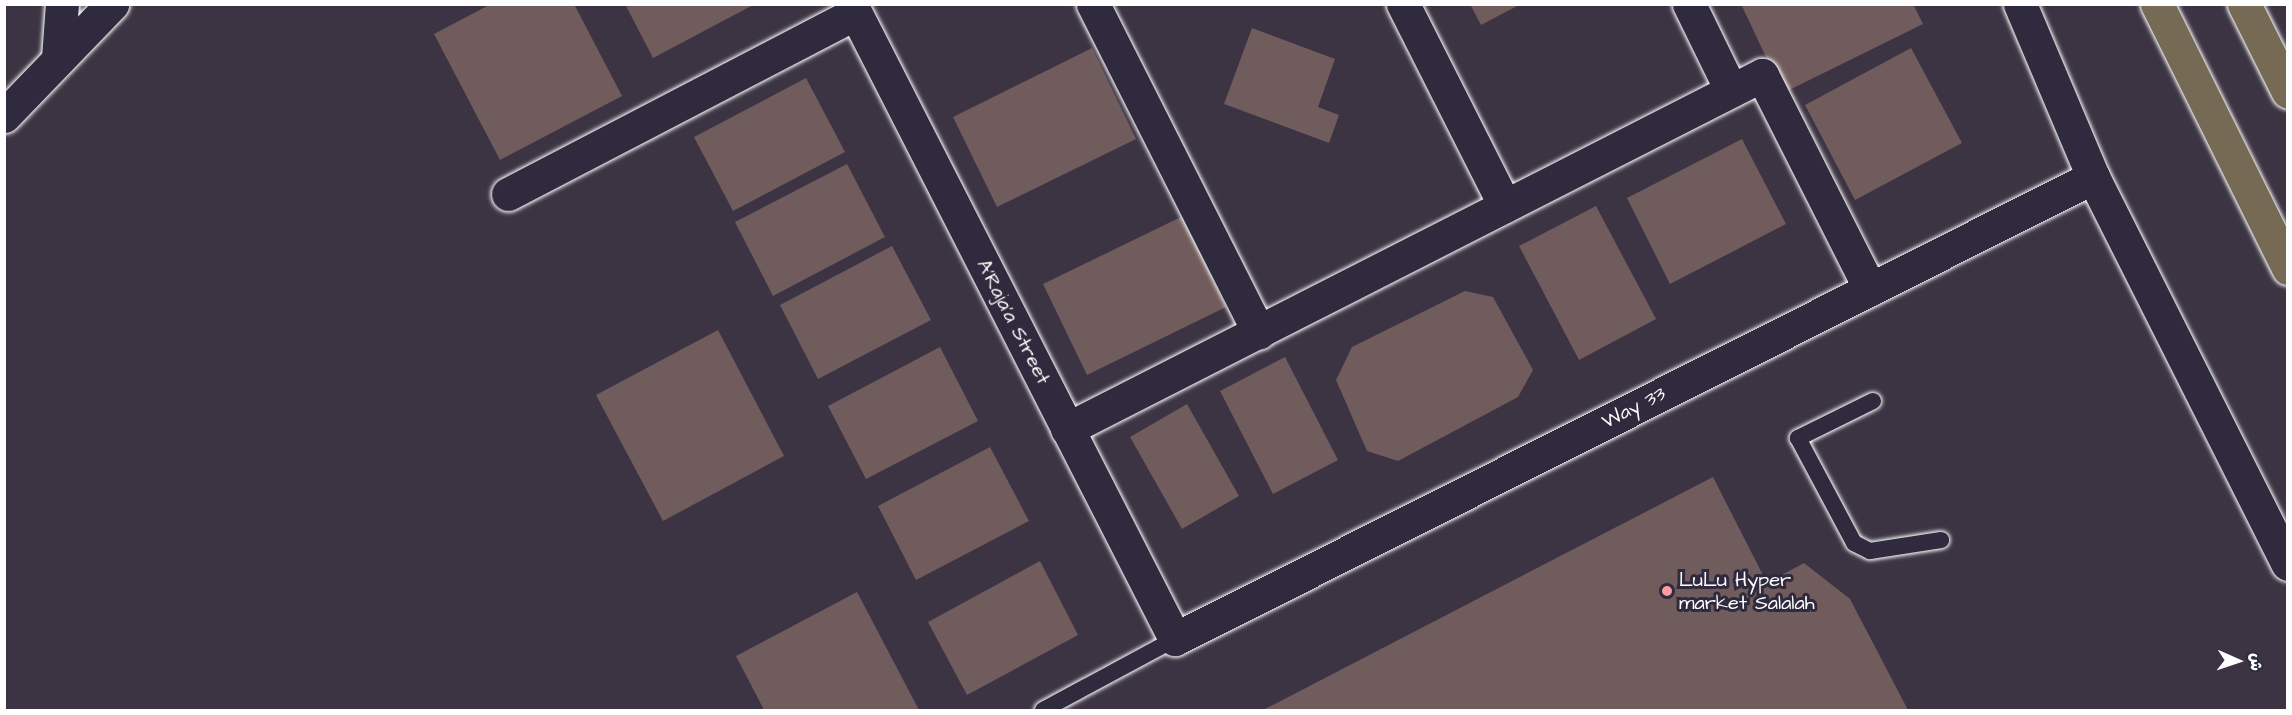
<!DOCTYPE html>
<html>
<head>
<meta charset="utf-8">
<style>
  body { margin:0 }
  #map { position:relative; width:2292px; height:715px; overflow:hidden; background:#3c3443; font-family:"Architects Daughter","Playpen Sans Arabic",sans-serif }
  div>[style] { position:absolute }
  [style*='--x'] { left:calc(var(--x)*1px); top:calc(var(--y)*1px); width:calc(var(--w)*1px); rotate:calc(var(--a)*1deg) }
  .building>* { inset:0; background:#705b5d }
  .roads { filter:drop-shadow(0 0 2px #fff) drop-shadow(0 0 2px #fff) }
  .service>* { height:16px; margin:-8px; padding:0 8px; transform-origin:8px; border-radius:8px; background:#2f2a3d }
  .minor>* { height:33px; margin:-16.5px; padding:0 16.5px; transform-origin:16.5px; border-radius:16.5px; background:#2f2a3d }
  .tertiary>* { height:33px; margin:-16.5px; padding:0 16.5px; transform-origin:16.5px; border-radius:16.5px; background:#2f2a3d }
  .trunk>* { height:33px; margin:-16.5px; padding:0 16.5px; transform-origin:16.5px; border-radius:16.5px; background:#766a54 }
  .dots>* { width:16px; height:16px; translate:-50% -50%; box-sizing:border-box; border:3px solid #2f2a3d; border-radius:50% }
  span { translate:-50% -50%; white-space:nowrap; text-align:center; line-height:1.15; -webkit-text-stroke:6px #2f2a3d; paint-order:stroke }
  .street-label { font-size:20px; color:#fff }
  .poi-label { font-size:20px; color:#fff }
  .left { translate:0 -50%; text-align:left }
  .frame { position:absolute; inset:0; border:6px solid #fff; pointer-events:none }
  .north { position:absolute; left:2208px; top:631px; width:60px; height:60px; -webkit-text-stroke:4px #2f2a3d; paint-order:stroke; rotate:93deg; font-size:16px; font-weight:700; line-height:24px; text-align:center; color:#fff }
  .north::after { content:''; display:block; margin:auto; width:21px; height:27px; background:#fff; clip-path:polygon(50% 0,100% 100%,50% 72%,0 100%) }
</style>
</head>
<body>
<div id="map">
  <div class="building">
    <i style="clip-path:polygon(491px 4px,574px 4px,622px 96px,500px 160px,434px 34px)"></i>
    <i style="clip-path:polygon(625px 4px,755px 4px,653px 58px)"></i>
    <i style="clip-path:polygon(1470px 4px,1521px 4px,1481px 25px)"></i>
    <i style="clip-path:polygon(1741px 4px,1913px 4px,1923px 24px,1783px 93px)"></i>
    <i style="clip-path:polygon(1252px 28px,1335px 59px,1318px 107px,1339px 115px,1329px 143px,1224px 104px)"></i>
    <i style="clip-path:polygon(1092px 48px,1136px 139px,997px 207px,953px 117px)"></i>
    <i style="clip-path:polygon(1911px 48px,1962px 143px,1855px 200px,1805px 105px)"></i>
    <i style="clip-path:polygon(806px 78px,845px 152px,733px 211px,694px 137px)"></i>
    <i style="clip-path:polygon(1742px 139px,1786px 224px,1670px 284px,1627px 198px)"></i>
    <i style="clip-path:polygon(847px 164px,885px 237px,773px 296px,735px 222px)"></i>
    <i style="clip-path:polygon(1596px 206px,1656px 319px,1579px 360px,1519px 246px)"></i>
    <i style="clip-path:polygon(1183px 216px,1226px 307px,1087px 375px,1043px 284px)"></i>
    <i style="clip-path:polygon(892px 246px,931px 320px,818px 379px,780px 305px)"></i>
    <i style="clip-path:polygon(1465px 291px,1493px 297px,1533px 370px,1518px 397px,1398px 461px,1367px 451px,1336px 380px,1352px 347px)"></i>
    <i style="clip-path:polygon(718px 330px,784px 456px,663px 521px,596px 395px)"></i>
    <i style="clip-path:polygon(940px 347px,978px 421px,866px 479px,828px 406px)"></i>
    <i style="clip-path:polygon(1285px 357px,1338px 460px,1273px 494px,1220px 391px)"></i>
    <i style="clip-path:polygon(1187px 404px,1239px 496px,1182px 529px,1130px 437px)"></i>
    <i style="clip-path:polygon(990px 447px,1029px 521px,916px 580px,878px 506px)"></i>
    <i style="clip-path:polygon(1713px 477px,1767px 583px,1804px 563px,1850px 599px,1908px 710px,1263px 710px)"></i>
    <i style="clip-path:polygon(1040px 561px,1078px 635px,967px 695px,928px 622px)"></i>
    <i style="clip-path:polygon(857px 592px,919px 710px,764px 710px,736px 656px)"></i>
  </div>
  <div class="roads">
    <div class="service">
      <i style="--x:1873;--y:401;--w:84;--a:153.7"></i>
      <i style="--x:1798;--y:438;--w:119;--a:61.9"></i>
      <i style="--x:1854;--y:543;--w:18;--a:27"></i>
      <i style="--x:1870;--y:551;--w:72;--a:-8.8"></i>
      <i style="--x:1043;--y:710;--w:150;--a:-28.3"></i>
    </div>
    <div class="minor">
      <i style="--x:851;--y:4;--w:713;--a:62.97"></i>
      <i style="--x:1175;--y:639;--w:1028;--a:-26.71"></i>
      <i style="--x:1093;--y:4;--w:368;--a:63.2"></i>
      <i style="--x:1403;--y:4;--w:226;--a:63.2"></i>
      <i style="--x:1689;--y:4;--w:96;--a:64"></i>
      <i style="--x:58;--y:58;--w:54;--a:-85.8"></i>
      <i style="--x:508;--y:194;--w:391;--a:-27.5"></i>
      <i style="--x:1067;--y:429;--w:780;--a:-26.99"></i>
      <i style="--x:1762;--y:75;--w:240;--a:63.2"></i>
    </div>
    <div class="tertiary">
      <i style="--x:2020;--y:4;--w:188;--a:67.1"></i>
      <i style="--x:2093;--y:177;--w:433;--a:63.3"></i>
      <i style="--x:4;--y:116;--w:156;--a:-46"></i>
    </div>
    <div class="trunk">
      <i style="--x:2157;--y:4;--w:295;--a:63.6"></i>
      <i style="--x:2244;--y:4;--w:98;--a:63.4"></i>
    </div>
  </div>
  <div class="dots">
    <i style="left:1667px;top:591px;background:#ff9aa2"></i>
  </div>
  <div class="street-label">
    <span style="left:1013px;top:322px;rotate:63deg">A'Raja'a Street</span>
    <span style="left:1634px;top:408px;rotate:-27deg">Way 33</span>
  </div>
  <div class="poi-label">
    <span class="left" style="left:1679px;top:592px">LuLu Hyper<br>market Salalah</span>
  </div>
  <div class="frame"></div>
  <div class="north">ش</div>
</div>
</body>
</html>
